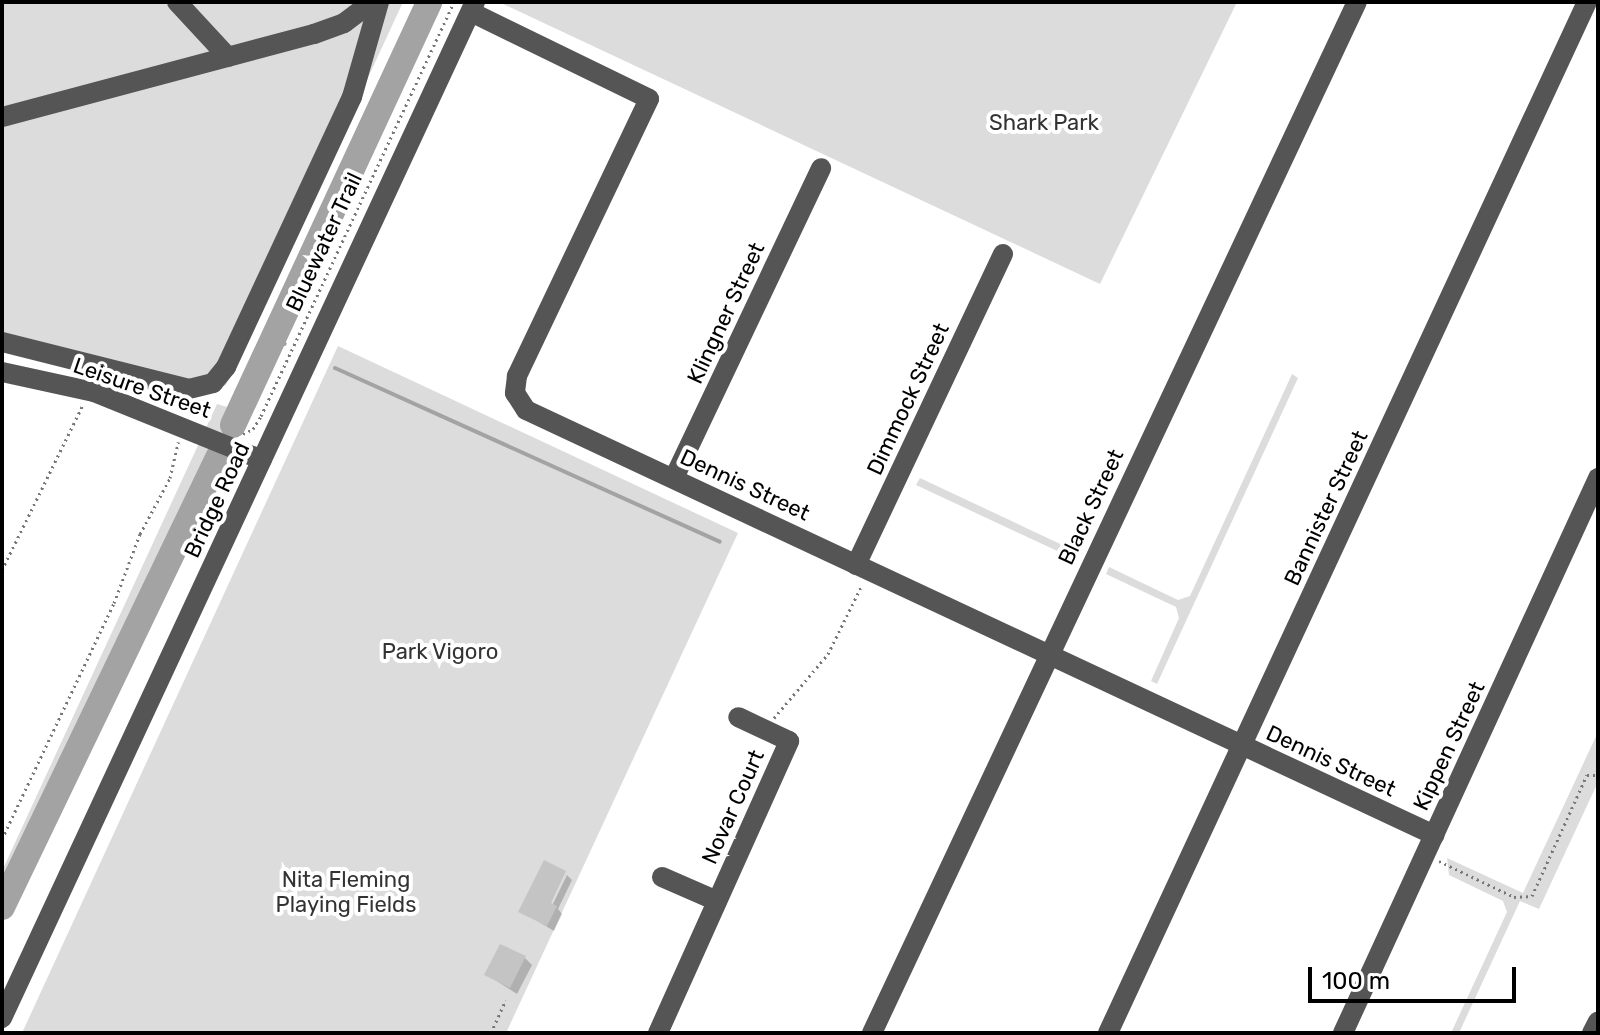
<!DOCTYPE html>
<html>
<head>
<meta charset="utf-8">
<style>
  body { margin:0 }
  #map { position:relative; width:1600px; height:1035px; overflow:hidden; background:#fff; font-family:Rubik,sans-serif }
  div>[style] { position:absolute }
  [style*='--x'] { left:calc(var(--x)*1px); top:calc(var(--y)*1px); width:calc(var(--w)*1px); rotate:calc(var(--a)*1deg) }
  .green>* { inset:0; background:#dcdcdc }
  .shadow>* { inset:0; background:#0003 }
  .stream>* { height:4px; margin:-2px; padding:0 2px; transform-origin:2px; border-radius:2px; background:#a3a3a3 }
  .river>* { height:26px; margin:-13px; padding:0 13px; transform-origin:13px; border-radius:13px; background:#a3a3a3 }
  .building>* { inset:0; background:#c4c4c4 }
  .path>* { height:3px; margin-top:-1.5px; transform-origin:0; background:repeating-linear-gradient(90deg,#777 0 2px,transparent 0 6px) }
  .minor>* { height:20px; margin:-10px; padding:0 10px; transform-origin:10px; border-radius:10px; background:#555 }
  span { translate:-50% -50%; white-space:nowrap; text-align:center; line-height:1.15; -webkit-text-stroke:8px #fff; paint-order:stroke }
  .park-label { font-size:22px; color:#333 }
  .street-label { font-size:22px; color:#000 }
  .frame { position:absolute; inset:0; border:4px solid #000; pointer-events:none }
  .scale { position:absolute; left:1308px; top:967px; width:208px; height:36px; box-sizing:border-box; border:4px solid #000; border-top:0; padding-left:10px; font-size:24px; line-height:28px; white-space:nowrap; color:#000; -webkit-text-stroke:6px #fff; paint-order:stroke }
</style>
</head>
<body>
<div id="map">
  <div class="green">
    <i style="clip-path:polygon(2px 2px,403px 2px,226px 385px,198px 397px,2px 349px)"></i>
    <i style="clip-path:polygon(499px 2px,1237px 2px,1100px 284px)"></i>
    <i style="clip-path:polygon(338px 346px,738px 533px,506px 1033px,22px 1033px)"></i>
    <i style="clip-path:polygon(1292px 374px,1298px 378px,1157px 684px,1151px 681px,1179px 618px,1176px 607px,1106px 574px,1109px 567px,1178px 600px,1190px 596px)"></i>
    <i style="clip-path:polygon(217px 404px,238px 410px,2px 922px,2px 871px)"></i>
    <i style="clip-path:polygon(920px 478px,1071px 549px,1068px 556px,916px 485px)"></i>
    <i style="clip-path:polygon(1598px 732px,1598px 782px,1539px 909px,1520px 901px,1459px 1033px,1451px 1033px,1507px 912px,1503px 901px,1449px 875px,1447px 858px,1523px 893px)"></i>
  </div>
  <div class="shadow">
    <i style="clip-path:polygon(567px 875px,572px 880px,558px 909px,562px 914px,554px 931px,521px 911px,549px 912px)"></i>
    <i style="clip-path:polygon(525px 958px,532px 965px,517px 994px,487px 975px)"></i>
  </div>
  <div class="stream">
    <i style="--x:272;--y:338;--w:14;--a:25"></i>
    <i style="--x:335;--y:368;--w:422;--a:24.3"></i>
  </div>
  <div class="river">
    <i style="--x:233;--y:425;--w:466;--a:-65.1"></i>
    <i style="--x:2;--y:907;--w:500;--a:-64.31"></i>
  </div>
  <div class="building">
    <i style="clip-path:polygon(544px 860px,566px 871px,551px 903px,557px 906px,547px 926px,518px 912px)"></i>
    <i style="clip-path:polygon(500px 944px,526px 956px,510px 988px,484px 975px)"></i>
  </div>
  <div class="path">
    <i style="--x:243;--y:434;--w:11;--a:-27"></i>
    <i style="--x:253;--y:429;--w:15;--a:-58"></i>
    <i style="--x:261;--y:416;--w:457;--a:-65"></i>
    <i style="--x:2;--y:570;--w:184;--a:-63.9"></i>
    <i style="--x:774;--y:718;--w:84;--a:-49.8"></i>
    <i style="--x:828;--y:654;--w:77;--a:-63.8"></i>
    <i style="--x:2;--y:839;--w:261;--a:-64.6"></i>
    <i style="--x:114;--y:603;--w:74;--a:-69.4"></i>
    <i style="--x:140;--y:534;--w:64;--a:-61.8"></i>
    <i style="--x:170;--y:478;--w:37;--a:-77"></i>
    <i style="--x:1439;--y:861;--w:83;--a:25.6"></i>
    <i style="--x:1514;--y:897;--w:18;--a:-3"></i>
    <i style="--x:1532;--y:896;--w:133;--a:-65.6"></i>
    <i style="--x:1587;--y:775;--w:11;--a:0"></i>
    <i style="--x:491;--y:1033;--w:36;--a:-66"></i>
  </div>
  <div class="minor">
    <i style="--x:177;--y:2;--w:75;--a:47.2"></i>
    <i style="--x:471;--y:12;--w:198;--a:26"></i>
    <i style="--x:649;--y:99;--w:307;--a:115.5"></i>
    <i style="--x:517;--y:376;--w:17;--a:97"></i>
    <i style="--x:515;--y:393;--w:20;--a:57"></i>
    <i style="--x:526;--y:410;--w:1003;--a:25.08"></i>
    <i style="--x:2;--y:117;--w:323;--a:-14.9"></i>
    <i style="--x:314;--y:34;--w:32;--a:-20"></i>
    <i style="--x:344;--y:23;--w:35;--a:-37"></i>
    <i style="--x:2;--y:342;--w:193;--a:14.1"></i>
    <i style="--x:189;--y:389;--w:25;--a:-14"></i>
    <i style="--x:213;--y:383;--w:21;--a:-51"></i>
    <i style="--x:226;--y:367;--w:298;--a:-65"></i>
    <i style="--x:352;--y:97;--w:99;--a:-74.1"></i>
    <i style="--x:2;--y:372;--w:94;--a:12.3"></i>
    <i style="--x:94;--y:392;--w:181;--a:22"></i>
    <i style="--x:674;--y:478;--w:343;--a:-64.6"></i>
    <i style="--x:856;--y:565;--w:344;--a:-64.7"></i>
    <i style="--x:662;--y:877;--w:60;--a:23.6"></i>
    <i style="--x:2;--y:1018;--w:1121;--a:-65.04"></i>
    <i style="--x:658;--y:1033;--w:320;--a:-65.8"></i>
    <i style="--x:789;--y:741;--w:56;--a:-154.8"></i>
    <i style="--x:872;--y:1033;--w:1139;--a:-64.81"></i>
    <i style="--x:1108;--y:1033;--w:1137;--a:-65.08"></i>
    <i style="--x:1343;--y:1033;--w:611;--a:-65.32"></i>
    <i style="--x:1592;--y:1033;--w:13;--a:-63"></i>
  </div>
  <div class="park-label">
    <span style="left:1044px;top:123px">Shark Park</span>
    <span style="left:440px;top:652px">Park Vigoro</span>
    <span style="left:346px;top:892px">Nita Fleming<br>Playing Fields</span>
  </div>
  <div class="street-label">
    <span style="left:324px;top:242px;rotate:-65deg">Bluewater Trail</span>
    <span style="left:726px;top:313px;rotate:-65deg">Klingner Street</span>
    <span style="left:142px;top:388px;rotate:19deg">Leisure Street</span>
    <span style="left:908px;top:399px;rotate:-65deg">Dimmock Street</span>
    <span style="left:745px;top:485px;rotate:25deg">Dennis Street</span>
    <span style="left:217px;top:500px;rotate:-65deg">Bridge Road</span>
    <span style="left:1091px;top:507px;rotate:-65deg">Black Street</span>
    <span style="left:1326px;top:508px;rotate:-65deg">Bannister Street</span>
    <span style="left:1449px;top:746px;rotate:-65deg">Kippen Street</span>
    <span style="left:1331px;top:761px;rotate:25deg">Dennis Street</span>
    <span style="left:733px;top:807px;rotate:-66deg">Novar Court</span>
  </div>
  <div class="frame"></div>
  <div class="scale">100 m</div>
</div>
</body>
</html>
